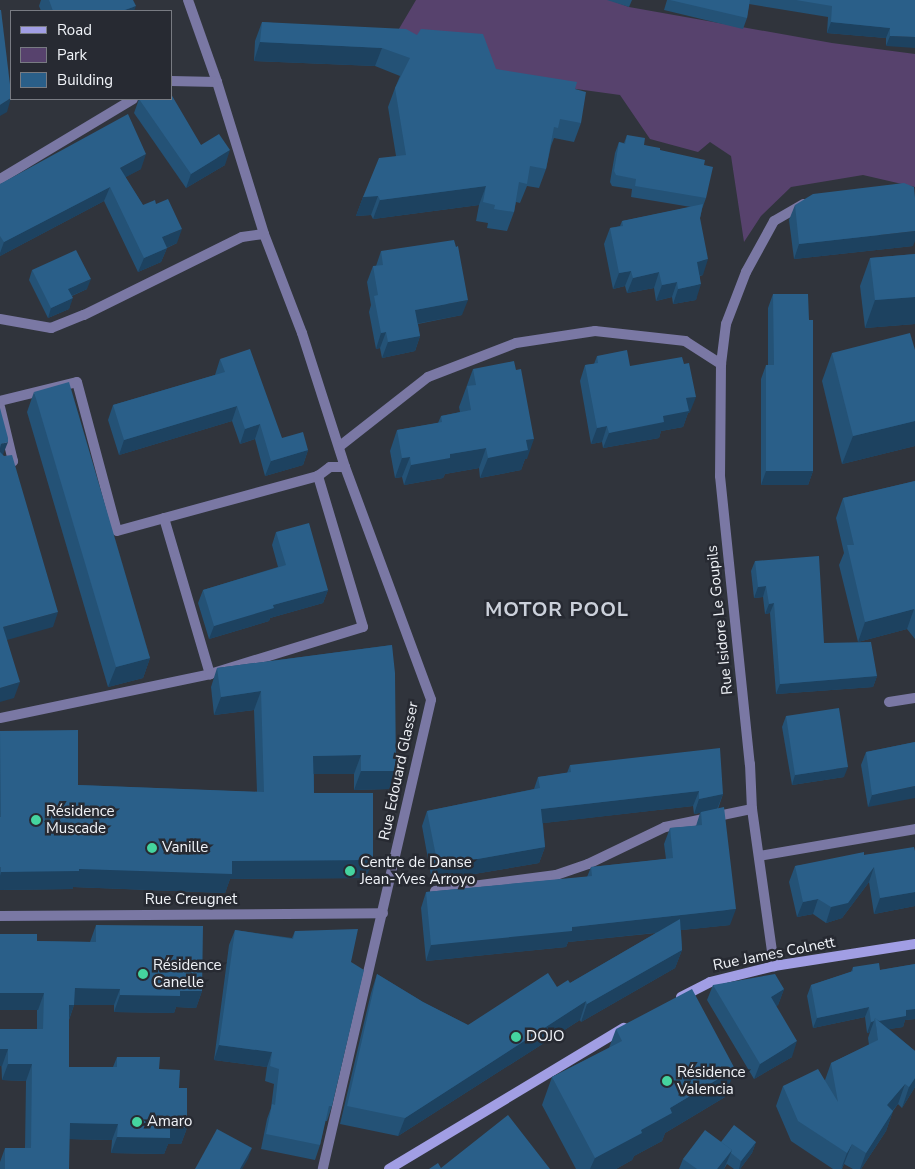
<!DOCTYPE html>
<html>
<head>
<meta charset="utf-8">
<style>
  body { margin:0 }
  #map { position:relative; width:915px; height:1169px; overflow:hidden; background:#30343c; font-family:"Nunito Sans",sans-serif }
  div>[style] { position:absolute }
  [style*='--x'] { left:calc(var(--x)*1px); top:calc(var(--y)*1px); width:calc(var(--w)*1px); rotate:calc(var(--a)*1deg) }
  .green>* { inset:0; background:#57426d }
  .lane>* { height:10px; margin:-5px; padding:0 5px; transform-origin:5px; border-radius:5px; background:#7a78a4 }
  .street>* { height:10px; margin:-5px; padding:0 5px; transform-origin:5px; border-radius:5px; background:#7a78a4 }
  .secondary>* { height:10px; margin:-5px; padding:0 5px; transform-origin:5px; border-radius:5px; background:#a19ee4 }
  .wall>* { inset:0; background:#245276 }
  .shaded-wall>* { inset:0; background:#1d4260 }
  .building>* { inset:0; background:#2a5f89 }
  .dots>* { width:14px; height:14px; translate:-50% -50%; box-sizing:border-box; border:2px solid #272a32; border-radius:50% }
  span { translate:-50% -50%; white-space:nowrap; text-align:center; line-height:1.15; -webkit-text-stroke:5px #272a32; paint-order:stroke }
  .street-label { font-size:15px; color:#f1f4f9 }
  .poi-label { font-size:15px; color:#f1f4f9 }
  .left { translate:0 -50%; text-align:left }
  .district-label { font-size:20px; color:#ccd1db; font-weight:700; letter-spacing:1px }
  .legend { position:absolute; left:10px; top:10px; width:162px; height:90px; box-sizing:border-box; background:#272a32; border:1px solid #787b82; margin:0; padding:6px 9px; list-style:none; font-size:15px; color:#f1f4f9 }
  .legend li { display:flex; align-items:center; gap:10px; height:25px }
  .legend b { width:25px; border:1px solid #787b82 }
</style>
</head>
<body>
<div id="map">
  <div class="green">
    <i style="clip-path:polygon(416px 0,610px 0,629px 7px,832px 43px,915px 54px,915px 187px,863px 175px,791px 187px,761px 216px,744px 242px,731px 156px,710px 142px,698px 152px,650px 139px,620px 95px,511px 80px,393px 39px)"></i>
  </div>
  <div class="lane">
    <i style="--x:746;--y:272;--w:58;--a:-61.2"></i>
    <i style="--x:774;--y:221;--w:34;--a:-30"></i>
    <i style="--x:759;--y:856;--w:158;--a:-9.8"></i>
  </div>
  <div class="street">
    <i style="--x:188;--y:0;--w:87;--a:70.5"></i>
    <i style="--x:217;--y:82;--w:159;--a:72.8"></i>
    <i style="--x:264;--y:234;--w:106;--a:69"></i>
    <i style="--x:302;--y:333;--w:141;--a:72.2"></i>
    <i style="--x:345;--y:467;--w:248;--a:69.7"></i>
    <i style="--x:431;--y:700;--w:481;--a:103"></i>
    <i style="--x:171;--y:81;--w:46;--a:1.2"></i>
    <i style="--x:0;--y:179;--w:155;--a:-31"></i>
    <i style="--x:746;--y:272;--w:56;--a:111"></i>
    <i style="--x:726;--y:324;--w:40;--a:97.1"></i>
    <i style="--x:721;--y:364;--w:112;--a:90.5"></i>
    <i style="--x:720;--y:476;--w:290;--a:84.1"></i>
    <i style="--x:750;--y:764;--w:45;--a:87.5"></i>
    <i style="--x:752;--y:809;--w:159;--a:82"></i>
    <i style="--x:0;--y:319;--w:52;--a:10"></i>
    <i style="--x:51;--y:328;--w:35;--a:-22"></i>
    <i style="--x:84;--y:315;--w:176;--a:-26.3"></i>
    <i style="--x:242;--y:237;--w:22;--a:-8"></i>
    <i style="--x:0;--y:401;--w:79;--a:-13.9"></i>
    <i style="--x:77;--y:382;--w:154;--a:75"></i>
    <i style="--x:117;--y:531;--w:208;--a:-15.3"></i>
    <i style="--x:318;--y:476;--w:15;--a:-37"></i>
    <i style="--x:330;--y:467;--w:15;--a:0"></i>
    <i style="--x:0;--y:407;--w:56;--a:76.5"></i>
    <i style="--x:13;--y:461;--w:14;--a:163"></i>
    <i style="--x:340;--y:446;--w:112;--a:-38.1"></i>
    <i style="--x:428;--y:377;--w:94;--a:-21.1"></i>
    <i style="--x:516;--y:343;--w:80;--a:-8.6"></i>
    <i style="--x:595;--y:331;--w:91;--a:6.3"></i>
    <i style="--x:685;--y:341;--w:43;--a:32.6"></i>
    <i style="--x:164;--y:518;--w:163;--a:73.6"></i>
    <i style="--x:889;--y:702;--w:26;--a:-9"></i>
    <i style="--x:0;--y:718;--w:215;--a:-11.8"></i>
    <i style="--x:210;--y:674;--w:160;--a:-17.1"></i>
    <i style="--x:363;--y:627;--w:158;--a:-106.6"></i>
    <i style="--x:435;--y:891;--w:122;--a:-7.5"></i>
    <i style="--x:556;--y:875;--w:34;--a:-19"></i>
    <i style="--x:588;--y:864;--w:85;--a:-25.7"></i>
    <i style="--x:665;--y:827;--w:89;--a:-11.7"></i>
    <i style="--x:0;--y:916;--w:383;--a:-0.4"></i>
  </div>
  <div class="secondary">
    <i style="--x:681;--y:997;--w:33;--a:-27"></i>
    <i style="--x:710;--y:982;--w:66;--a:-14"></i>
    <i style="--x:774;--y:966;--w:143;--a:-8.9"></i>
    <i style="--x:389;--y:1169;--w:274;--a:-31"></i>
  </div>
  <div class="wall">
    <i style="clip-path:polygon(41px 0,133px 0,134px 11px,41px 11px,39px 6px)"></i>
    <i style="clip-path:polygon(607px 0,632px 0,629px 7px)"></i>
    <i style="clip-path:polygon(667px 0,915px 0,886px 46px,886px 38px,827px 33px,828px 17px,749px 4px,747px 18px,743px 29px,664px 10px)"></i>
    <i style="clip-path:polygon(262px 22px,417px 35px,496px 69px,575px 89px,581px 123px,574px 142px,554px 138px,551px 146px,546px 169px,539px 188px,527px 186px,520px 203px,516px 202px,514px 212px,507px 231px,487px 228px,488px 223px,476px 221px,479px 205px,373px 219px,371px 215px,356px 216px,363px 197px,396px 156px,388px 107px,395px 88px,400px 76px,375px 66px,254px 61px,255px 41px)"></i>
    <i style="clip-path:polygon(139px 99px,201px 145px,225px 165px,186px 188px,134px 113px)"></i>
    <i style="clip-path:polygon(627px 135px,644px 145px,704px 165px,706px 198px,702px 209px,700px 218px,703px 275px,700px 276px,696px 300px,673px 304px,672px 297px,656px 301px,654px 288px,627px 293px,625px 286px,613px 289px,604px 244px,610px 228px,620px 226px,622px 221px,691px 207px,631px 197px,632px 189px,612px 186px,610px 182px,615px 153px,619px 142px,624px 143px)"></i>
    <i style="clip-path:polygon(141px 169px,125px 177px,143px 205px,177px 243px,167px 248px,161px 262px,138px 272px,104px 201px,0 256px,0 184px)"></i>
    <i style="clip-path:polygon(795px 205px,913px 246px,794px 259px,789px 220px)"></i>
    <i style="clip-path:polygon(381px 251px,462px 315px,418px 324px,420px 336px,415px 351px,382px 358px,380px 348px,376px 349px,369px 312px,371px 305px,367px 282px,373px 266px,376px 266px)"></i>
    <i style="clip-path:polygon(915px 254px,915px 324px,865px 328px,860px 286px,870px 258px)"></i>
    <i style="clip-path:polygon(32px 270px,87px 289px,72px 296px,69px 309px,48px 318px,29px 280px)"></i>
    <i style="clip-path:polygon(773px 294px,813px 471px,808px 485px,761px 485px,761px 379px,766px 365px,768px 365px,768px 308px)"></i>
    <i style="clip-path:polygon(915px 350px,915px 446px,842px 464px,822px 381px,832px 353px)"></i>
    <i style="clip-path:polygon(597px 356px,630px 366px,690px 412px,688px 413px,683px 427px,661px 431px,659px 438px,603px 448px,602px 442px,591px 444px,580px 381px,585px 365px,594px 364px)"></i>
    <i style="clip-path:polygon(220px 359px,282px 438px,308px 450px,303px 465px,265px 476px,255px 439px,240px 444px,232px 421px,119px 455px,108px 420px,113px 405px,215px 375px)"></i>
    <i style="clip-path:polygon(473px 369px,527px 459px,525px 459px,521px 470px,480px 478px,479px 468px,445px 474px,443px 478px,404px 485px,402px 477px,395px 478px,390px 451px,397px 430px,438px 423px,441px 416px,460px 412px,459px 407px)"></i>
    <i style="clip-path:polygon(34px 392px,150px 658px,143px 678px,108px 687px,27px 412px)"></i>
    <i style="clip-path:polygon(915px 481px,915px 639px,907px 629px,858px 642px,839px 565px,844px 553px,836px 518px,843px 498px)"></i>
    <i style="clip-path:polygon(276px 532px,328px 590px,323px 603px,270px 618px,269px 621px,209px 639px,198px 603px,203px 590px,278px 567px,272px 545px)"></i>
    <i style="clip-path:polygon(755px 561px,824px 643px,877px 676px,873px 687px,776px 694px,770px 613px,765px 614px,763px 597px,754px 598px,751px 571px)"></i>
    <i style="clip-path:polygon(392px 645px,396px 771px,389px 789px,354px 790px,354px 774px,314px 774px,314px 793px,366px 878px,230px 879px,225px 893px,73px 887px,73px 889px,0 890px,0 731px,78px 785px,257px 792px,254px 710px,214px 715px,211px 687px,217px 668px)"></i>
    <i style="clip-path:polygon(786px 716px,844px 777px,792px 785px,782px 727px)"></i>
    <i style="clip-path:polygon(915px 742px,868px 807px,861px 765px,866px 752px)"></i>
    <i style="clip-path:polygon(570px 765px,723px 794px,718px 809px,730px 925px,681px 930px,682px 950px,675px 968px,581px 1022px,580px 1020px,398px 1136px,340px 1124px,371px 993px,377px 974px,423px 1002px,468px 1025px,557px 987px,570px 983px,656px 933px,568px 942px,566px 947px,426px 961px,421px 908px,426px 892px,587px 877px,591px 867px,666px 859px,664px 844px,670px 828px,696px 826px,700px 813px,694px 814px,693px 806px,543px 823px,545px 847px,539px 863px,432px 881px,422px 826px,427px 811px,534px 789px,538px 777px,567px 773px)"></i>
    <i style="clip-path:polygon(915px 851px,915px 906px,874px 914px,869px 882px,842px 918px,826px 923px,813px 914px,797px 917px,789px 882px,795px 866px,864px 855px)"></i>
    <i style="clip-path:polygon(96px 925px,202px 991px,196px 1008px,176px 1007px,174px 1013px,114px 1012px,114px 1005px,74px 1005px,69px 1020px,69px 1067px,113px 1067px,117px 1057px,159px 1069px,179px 1088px,187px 1128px,181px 1144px,168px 1144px,164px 1154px,111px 1153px,112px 1140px,69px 1139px,69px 1169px,0 1169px,0 1162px,5px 1148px,25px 1148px,26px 1081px,2px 1080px,0 1029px,37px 1029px,37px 941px,90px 942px)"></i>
    <i style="clip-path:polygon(235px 930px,292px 938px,295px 931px,351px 962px,332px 1106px,327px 1121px,325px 1121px,320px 1145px,315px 1160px,261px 1149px,267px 1119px,271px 1108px,274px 1084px,265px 1081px,267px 1067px,214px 1060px,229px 945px)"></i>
    <i style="clip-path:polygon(915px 964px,915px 1019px,905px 1020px,903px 1027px,889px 1029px,915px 1051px,915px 1087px,902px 1108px,898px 1104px,893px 1111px,886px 1131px,861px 1169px,853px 1169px,844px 1164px,842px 1169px,833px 1169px,791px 1141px,776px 1106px,783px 1086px,825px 1080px,831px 1063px,869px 1045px,868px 1038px,870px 1032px,867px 1033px,865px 1017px,813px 1028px,807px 996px,811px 985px,851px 972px,853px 967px,880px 970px)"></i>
    <i style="clip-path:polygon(713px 985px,784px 989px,778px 1005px,776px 1006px,792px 1057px,754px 1079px,707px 1000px)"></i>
    <i style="clip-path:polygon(616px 1029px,725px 1097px,665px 1133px,662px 1141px,634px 1156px,632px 1160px,616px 1169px,576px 1169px,542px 1105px,552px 1077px,609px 1048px)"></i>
    <i style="clip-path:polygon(721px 1142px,756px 1142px,752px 1153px,740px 1169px,734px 1169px,727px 1164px,724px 1169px,679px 1169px,683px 1159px)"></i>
  </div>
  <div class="shaded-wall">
    <i style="clip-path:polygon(136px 6px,134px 11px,122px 11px)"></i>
    <i style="clip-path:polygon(831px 22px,890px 28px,886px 38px,827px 33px)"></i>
    <i style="clip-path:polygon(890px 36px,915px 37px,915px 48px,886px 46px)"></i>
    <i style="clip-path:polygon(260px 42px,382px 48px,375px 66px,254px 61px)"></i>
    <i style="clip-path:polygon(11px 98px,7px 112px,0 116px,0 105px)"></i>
    <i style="clip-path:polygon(230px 150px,225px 165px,186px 188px,191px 174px)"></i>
    <i style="clip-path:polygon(146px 154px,141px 169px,115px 183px,120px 168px)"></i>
    <i style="clip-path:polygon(486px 186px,479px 205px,373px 219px,380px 200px)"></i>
    <i style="clip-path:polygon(110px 187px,104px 201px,0 256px,0 253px,4px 242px)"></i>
    <i style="clip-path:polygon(378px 196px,371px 215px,356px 216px,363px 197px)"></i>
    <i style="clip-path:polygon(182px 229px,177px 243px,157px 252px,162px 237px)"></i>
    <i style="clip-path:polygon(915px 231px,915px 241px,913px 246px,794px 259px,799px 244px)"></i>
    <i style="clip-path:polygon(167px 248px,161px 262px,138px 272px,144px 258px)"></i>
    <i style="clip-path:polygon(708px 259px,703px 275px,691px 277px,697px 262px)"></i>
    <i style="clip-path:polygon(631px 271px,625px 286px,613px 289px,619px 273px)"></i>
    <i style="clip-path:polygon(659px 272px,654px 288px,627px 293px,633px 278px)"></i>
    <i style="clip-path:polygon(91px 279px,87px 289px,64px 299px,68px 289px)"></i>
    <i style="clip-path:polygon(677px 282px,672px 297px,656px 301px,662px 285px)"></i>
    <i style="clip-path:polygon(701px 284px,696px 300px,673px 304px,678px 289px)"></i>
    <i style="clip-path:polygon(915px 297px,915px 324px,865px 328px,875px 300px)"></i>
    <i style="clip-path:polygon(73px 298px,69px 309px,48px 318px,51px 308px)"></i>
    <i style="clip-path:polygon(468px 300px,462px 315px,410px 325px,415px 310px)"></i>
    <i style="clip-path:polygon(386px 332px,380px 348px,376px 349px,381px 333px)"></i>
    <i style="clip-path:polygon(420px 336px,415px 351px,382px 358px,388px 342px)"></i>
    <i style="clip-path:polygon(696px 397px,690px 412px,688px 413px,683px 427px,661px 431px,659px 438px,603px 448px,609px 433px,663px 416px,686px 398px)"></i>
    <i style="clip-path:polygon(237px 406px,232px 421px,119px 455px,124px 440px)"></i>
    <i style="clip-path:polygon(915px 421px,915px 446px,842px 464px,853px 436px)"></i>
    <i style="clip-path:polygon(260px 424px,255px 439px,240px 444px,245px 429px)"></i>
    <i style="clip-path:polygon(607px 426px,602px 442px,591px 444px,597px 428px)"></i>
    <i style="clip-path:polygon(534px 439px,527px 459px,525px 459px,521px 470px,480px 478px,488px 458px,526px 440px)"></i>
    <i style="clip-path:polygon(8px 442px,2px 457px,0 458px,0 447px,1px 444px)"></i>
    <i style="clip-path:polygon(486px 448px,479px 468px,445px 474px,443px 478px,404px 485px,411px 465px,450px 454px)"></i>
    <i style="clip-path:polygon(308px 450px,303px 465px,265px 476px,271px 461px)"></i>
    <i style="clip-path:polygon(410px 457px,402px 477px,395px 478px,402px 458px)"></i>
    <i style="clip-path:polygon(766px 471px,813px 471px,808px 485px,761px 485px)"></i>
    <i style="clip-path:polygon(766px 586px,763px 597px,754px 598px,758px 587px)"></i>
    <i style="clip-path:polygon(328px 590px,323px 603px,270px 618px,269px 621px,209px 639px,214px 626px,273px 605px)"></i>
    <i style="clip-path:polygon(774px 603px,770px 613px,765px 614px,769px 604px)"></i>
    <i style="clip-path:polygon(914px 609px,907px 629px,858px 642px,865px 622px)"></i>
    <i style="clip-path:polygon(58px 612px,53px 627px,0 642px,3px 627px)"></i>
    <i style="clip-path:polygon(150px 658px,143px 678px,108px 687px,116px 667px)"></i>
    <i style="clip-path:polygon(877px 676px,873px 687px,776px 694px,780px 684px)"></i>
    <i style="clip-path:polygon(20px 682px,14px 698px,0 702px,0 688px)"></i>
    <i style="clip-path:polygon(261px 691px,254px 710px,214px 715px,221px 697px)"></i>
    <i style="clip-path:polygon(361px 755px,354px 774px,306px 774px,313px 756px)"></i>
    <i style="clip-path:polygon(848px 767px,844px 777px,792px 785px,795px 775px)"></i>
    <i style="clip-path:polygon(361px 771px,396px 771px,389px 789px,354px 790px)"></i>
    <i style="clip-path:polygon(915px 786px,915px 798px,868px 807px,872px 795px)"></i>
    <i style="clip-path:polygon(699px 791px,693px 806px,536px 824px,541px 809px)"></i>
    <i style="clip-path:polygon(723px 794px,717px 809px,694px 814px,699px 799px)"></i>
    <i style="clip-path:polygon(545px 847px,539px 863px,432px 881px,438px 866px)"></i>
    <i style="clip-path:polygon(373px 860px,366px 878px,230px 879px,225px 893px,73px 887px,73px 889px,0 890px,0 876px,1px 872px,79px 869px,232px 861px)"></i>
    <i style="clip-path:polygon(874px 867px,869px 882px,842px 918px,826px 923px,831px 907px)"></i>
    <i style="clip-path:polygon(915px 892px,915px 906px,874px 914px,880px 898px)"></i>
    <i style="clip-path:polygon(818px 899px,813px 914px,797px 917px,803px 902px)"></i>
    <i style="clip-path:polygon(736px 909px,730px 925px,568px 942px,566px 947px,426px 961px,431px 945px,572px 927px)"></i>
    <i style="clip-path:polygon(682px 950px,675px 968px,581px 1022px,587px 1004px)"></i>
    <i style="clip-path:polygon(75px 988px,120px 989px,114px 1005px,69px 1005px)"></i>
    <i style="clip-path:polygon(784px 989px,778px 1005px,765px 1013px,771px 997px)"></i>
    <i style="clip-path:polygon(180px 991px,202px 991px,196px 1008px,176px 1007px,174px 1013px,114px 1012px,120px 995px)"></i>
    <i style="clip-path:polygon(0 993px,44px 993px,38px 1010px,0 1010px)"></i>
    <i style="clip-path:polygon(586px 1001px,580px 1020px,398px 1136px,405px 1118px)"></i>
    <i style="clip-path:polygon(69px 1005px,74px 1005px,68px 1022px)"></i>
    <i style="clip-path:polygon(869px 1007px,865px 1017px,813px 1028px,817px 1018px)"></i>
    <i style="clip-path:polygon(915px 1009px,915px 1019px,905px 1020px,903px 1027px,877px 1031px,876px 1021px,906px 1010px)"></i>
    <i style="clip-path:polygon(874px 1021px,870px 1032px,867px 1033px,871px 1022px)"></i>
    <i style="clip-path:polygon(797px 1041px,792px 1057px,754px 1079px,760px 1064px)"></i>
    <i style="clip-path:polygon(219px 1045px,272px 1052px,267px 1067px,214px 1060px)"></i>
    <i style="clip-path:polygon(0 1049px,8px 1049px,2px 1066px,0 1066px)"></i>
    <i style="clip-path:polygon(8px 1064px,32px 1064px,26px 1081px,2px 1080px)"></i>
    <i style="clip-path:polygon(735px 1069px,725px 1097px,665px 1133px,662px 1141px,634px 1156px,632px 1160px,616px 1169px,590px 1169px,595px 1158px,641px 1130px,670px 1108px)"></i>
    <i style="clip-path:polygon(915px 1078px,915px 1087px,902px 1108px,909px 1087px)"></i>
    <i style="clip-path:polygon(905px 1084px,898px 1104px,880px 1125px,887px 1105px)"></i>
    <i style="clip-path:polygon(893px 1111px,886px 1131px,861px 1169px,860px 1169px,866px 1153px)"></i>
    <i style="clip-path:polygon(70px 1123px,118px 1124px,112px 1140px,64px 1139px)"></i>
    <i style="clip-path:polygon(170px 1128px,187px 1128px,181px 1144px,168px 1144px,164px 1154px,111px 1153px,117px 1137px)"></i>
    <i style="clip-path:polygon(756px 1142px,752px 1153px,740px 1169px,739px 1169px,741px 1161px)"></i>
    <i style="clip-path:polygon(852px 1144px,844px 1164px,841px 1169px,847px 1153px)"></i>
    <i style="clip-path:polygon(252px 1148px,248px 1159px,242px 1169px,240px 1169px)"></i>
    <i style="clip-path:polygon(732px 1150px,724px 1169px,717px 1169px)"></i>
  </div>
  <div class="building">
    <i style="clip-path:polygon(49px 0,133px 0,136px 6px,122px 11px,53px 11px)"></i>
    <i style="clip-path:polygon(670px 0,750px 0,747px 18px)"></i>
    <i style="clip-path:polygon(796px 0,915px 0,915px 37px,890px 36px,890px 28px,831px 22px,832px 6px)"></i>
    <i style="clip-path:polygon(0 10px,1px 10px,11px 93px,11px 98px,0 105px)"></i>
    <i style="clip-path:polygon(262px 22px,406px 29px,417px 35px,421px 29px,483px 34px,496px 69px,577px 82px,575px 89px,586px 92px,581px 123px,560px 119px,558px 128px,554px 127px,546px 169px,530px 166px,527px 184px,519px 182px,514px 212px,494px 209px,495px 205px,483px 202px,486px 186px,380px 200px,378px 196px,363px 197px,379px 158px,406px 155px,395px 88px,410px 58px,382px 48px,260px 42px)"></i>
    <i style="clip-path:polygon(171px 94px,201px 145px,219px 134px,230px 150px,191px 174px,139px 99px,171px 99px)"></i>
    <i style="clip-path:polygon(128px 114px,146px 154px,120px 168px,143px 205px,155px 200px,156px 204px,168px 199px,182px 229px,162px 237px,167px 248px,144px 258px,110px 187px,4px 242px,0 236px,0 184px)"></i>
    <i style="clip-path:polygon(627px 135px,645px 138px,644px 145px,660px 148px,660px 150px,705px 160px,704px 165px,713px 167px,706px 198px,635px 186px,636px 179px,616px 175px,614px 171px,619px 142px,625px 144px)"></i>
    <i style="clip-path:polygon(904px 183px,914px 187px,915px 198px,915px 231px,799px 244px,795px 205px,813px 194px)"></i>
    <i style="clip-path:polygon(703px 204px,700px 218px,708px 259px,697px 262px,701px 284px,678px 289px,677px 282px,662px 285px,659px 272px,633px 278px,631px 271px,619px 273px,610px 228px,623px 226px,622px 221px)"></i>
    <i style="clip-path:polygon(454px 240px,456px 247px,458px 246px,468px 300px,415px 310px,420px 336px,388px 342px,386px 332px,381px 333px,374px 296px,378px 295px,373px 266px,383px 265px,381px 251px)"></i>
    <i style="clip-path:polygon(76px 250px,91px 279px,68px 289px,73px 298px,51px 308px,32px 270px)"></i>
    <i style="clip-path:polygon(915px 254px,915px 297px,875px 300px,870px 258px)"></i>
    <i style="clip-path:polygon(773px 294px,808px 294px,809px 320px,813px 320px,813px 471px,766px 471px,766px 365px,774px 365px)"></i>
    <i style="clip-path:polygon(910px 333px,915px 350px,915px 421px,853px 436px,832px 353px)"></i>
    <i style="clip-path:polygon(250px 349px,282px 438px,303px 432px,308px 450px,271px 461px,260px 424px,245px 429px,237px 406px,124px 440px,113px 405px,225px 372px,220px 359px)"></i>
    <i style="clip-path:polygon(627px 350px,630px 366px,682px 357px,684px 364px,689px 363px,696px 397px,686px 398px,689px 411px,663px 416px,664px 422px,609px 433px,607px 426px,597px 428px,585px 365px,598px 363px,597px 356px)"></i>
    <i style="clip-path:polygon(514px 361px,516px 370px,521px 369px,534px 439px,526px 440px,528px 450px,488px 458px,486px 448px,450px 454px,450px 458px,411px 465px,410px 457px,402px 458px,397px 430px,442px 422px,441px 416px,471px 410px,467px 386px,476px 385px,473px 369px)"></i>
    <i style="clip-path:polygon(69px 382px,150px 658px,116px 667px,34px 392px)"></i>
    <i style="clip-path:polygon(0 408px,8px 438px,8px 442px,1px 444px,0 448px)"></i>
    <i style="clip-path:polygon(0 452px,4px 456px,12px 455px,58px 612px,3px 627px,20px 682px,0 688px)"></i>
    <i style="clip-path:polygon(915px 481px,915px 610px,914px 609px,865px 622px,847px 545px,854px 545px,843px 498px)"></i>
    <i style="clip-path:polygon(309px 523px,328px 590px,273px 605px,274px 608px,214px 626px,203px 590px,286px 565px,276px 532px)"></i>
    <i style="clip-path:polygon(819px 556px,824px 643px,871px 642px,877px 676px,780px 684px,774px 603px,769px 604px,766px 586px,758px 587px,755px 561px)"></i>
    <i style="clip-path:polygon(392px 645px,395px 673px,396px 771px,361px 771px,361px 755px,313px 756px,314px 793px,373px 793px,373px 860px,232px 861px,232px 874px,79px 869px,79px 871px,1px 872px,1px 867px,0 867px,0 817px,1px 817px,0 731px,78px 730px,78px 785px,264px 792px,261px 691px,221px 697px,217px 668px)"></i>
    <i style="clip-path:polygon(839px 708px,848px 767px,795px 775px,786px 716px)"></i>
    <i style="clip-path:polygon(915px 742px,915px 786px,872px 795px,866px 752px)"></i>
    <i style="clip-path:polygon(720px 748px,723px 794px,699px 799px,699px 791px,541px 809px,545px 847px,438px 866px,427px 811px,540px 788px,538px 777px,571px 772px,570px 765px)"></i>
    <i style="clip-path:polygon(724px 807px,736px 909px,572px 927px,572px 931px,431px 945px,426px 892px,592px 876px,591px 867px,673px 858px,670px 828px,702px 825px,701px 812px)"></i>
    <i style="clip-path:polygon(914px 847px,915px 851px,915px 892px,880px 898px,874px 867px,848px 903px,831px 907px,818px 899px,803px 902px,795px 866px,864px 852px,864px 855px)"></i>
    <i style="clip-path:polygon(680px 919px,682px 950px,587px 1004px,586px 1001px,405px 1118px,347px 1106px,377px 974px,423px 1002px,468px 1025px,548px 973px,557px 987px,568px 980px,570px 983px)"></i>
    <i style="clip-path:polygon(96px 925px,203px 926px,202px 991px,180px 991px,180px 996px,120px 995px,120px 989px,75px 988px,74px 1005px,69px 1005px,69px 1067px,117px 1067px,117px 1057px,160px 1057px,159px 1069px,180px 1070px,179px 1088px,187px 1088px,187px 1128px,170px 1128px,170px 1138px,117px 1137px,118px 1124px,70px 1123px,69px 1169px,5px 1169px,5px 1148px,31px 1148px,32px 1064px,8px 1064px,8px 1049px,0 1049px,0 1029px,43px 1029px,44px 993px,0 993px,0 934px,37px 934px,37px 941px,96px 942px)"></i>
    <i style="clip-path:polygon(358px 929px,351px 962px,364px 970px,332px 1106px,329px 1106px,320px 1145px,266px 1134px,272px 1104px,275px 1105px,279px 1069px,270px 1066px,272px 1052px,219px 1045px,235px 930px,293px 939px,295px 931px)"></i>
    <i style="clip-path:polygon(879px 963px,880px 970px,915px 964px,915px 1009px,906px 1010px,906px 1016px,879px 1021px,875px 1018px,874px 1021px,871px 1022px,869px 1007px,817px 1018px,811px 985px,853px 971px,853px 967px)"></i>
    <i style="clip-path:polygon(775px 974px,784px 989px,771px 997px,797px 1041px,760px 1064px,713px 985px)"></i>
    <i style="clip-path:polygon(692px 989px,735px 1069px,670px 1108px,672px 1113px,641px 1130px,642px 1133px,595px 1158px,552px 1077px,622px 1041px,616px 1029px)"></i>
    <i style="clip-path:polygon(875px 1018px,915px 1051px,915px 1078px,909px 1087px,905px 1084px,887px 1105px,893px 1111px,866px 1153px,852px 1144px,847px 1153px,798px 1121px,783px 1086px,818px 1069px,838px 1102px,831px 1063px,878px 1040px)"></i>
    <i style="clip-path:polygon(508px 1115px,550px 1169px,429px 1169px,438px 1163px,441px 1168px)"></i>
    <i style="clip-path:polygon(734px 1125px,756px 1142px,741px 1161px,731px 1153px,732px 1150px,721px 1142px)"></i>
    <i style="clip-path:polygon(217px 1129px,252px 1148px,240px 1169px,195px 1169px)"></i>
    <i style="clip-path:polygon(705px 1130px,732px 1150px,717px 1169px,697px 1169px,683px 1159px)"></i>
  </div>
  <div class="dots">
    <i style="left:36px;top:820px;background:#45d49f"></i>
    <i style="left:152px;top:848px;background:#45d49f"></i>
    <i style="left:350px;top:871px;background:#45d49f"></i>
    <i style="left:143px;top:974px;background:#45d49f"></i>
    <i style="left:516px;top:1037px;background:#45d49f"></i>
    <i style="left:667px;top:1081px;background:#45d49f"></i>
    <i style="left:137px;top:1122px;background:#45d49f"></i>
  </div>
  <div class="street-label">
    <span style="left:720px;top:620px;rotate:-96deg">Rue Isidore Le Goupils</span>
    <span style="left:399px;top:771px;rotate:-78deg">Rue Edouard Glasser</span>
    <span style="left:191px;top:900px">Rue Creugnet</span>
    <span style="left:774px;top:954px;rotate:-11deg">Rue James Colnett</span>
  </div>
  <div class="poi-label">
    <span class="left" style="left:46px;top:820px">Résidence<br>Muscade</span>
    <span class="left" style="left:162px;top:848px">Vanille</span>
    <span class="left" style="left:360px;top:871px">Centre de Danse<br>Jean-Yves Arroyo</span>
    <span class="left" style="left:153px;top:974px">Résidence<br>Canelle</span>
    <span class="left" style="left:526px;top:1037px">DOJO</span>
    <span class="left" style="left:677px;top:1081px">Résidence<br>Valencia</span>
    <span class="left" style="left:147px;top:1122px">Amaro</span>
  </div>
  <div class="district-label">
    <span style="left:557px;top:609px">MOTOR POOL</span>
  </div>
  <ul class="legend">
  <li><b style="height:6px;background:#a19ee4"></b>Road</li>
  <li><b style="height:14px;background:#57426d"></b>Park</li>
  <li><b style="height:14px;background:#2a5f89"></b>Building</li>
  </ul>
</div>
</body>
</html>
